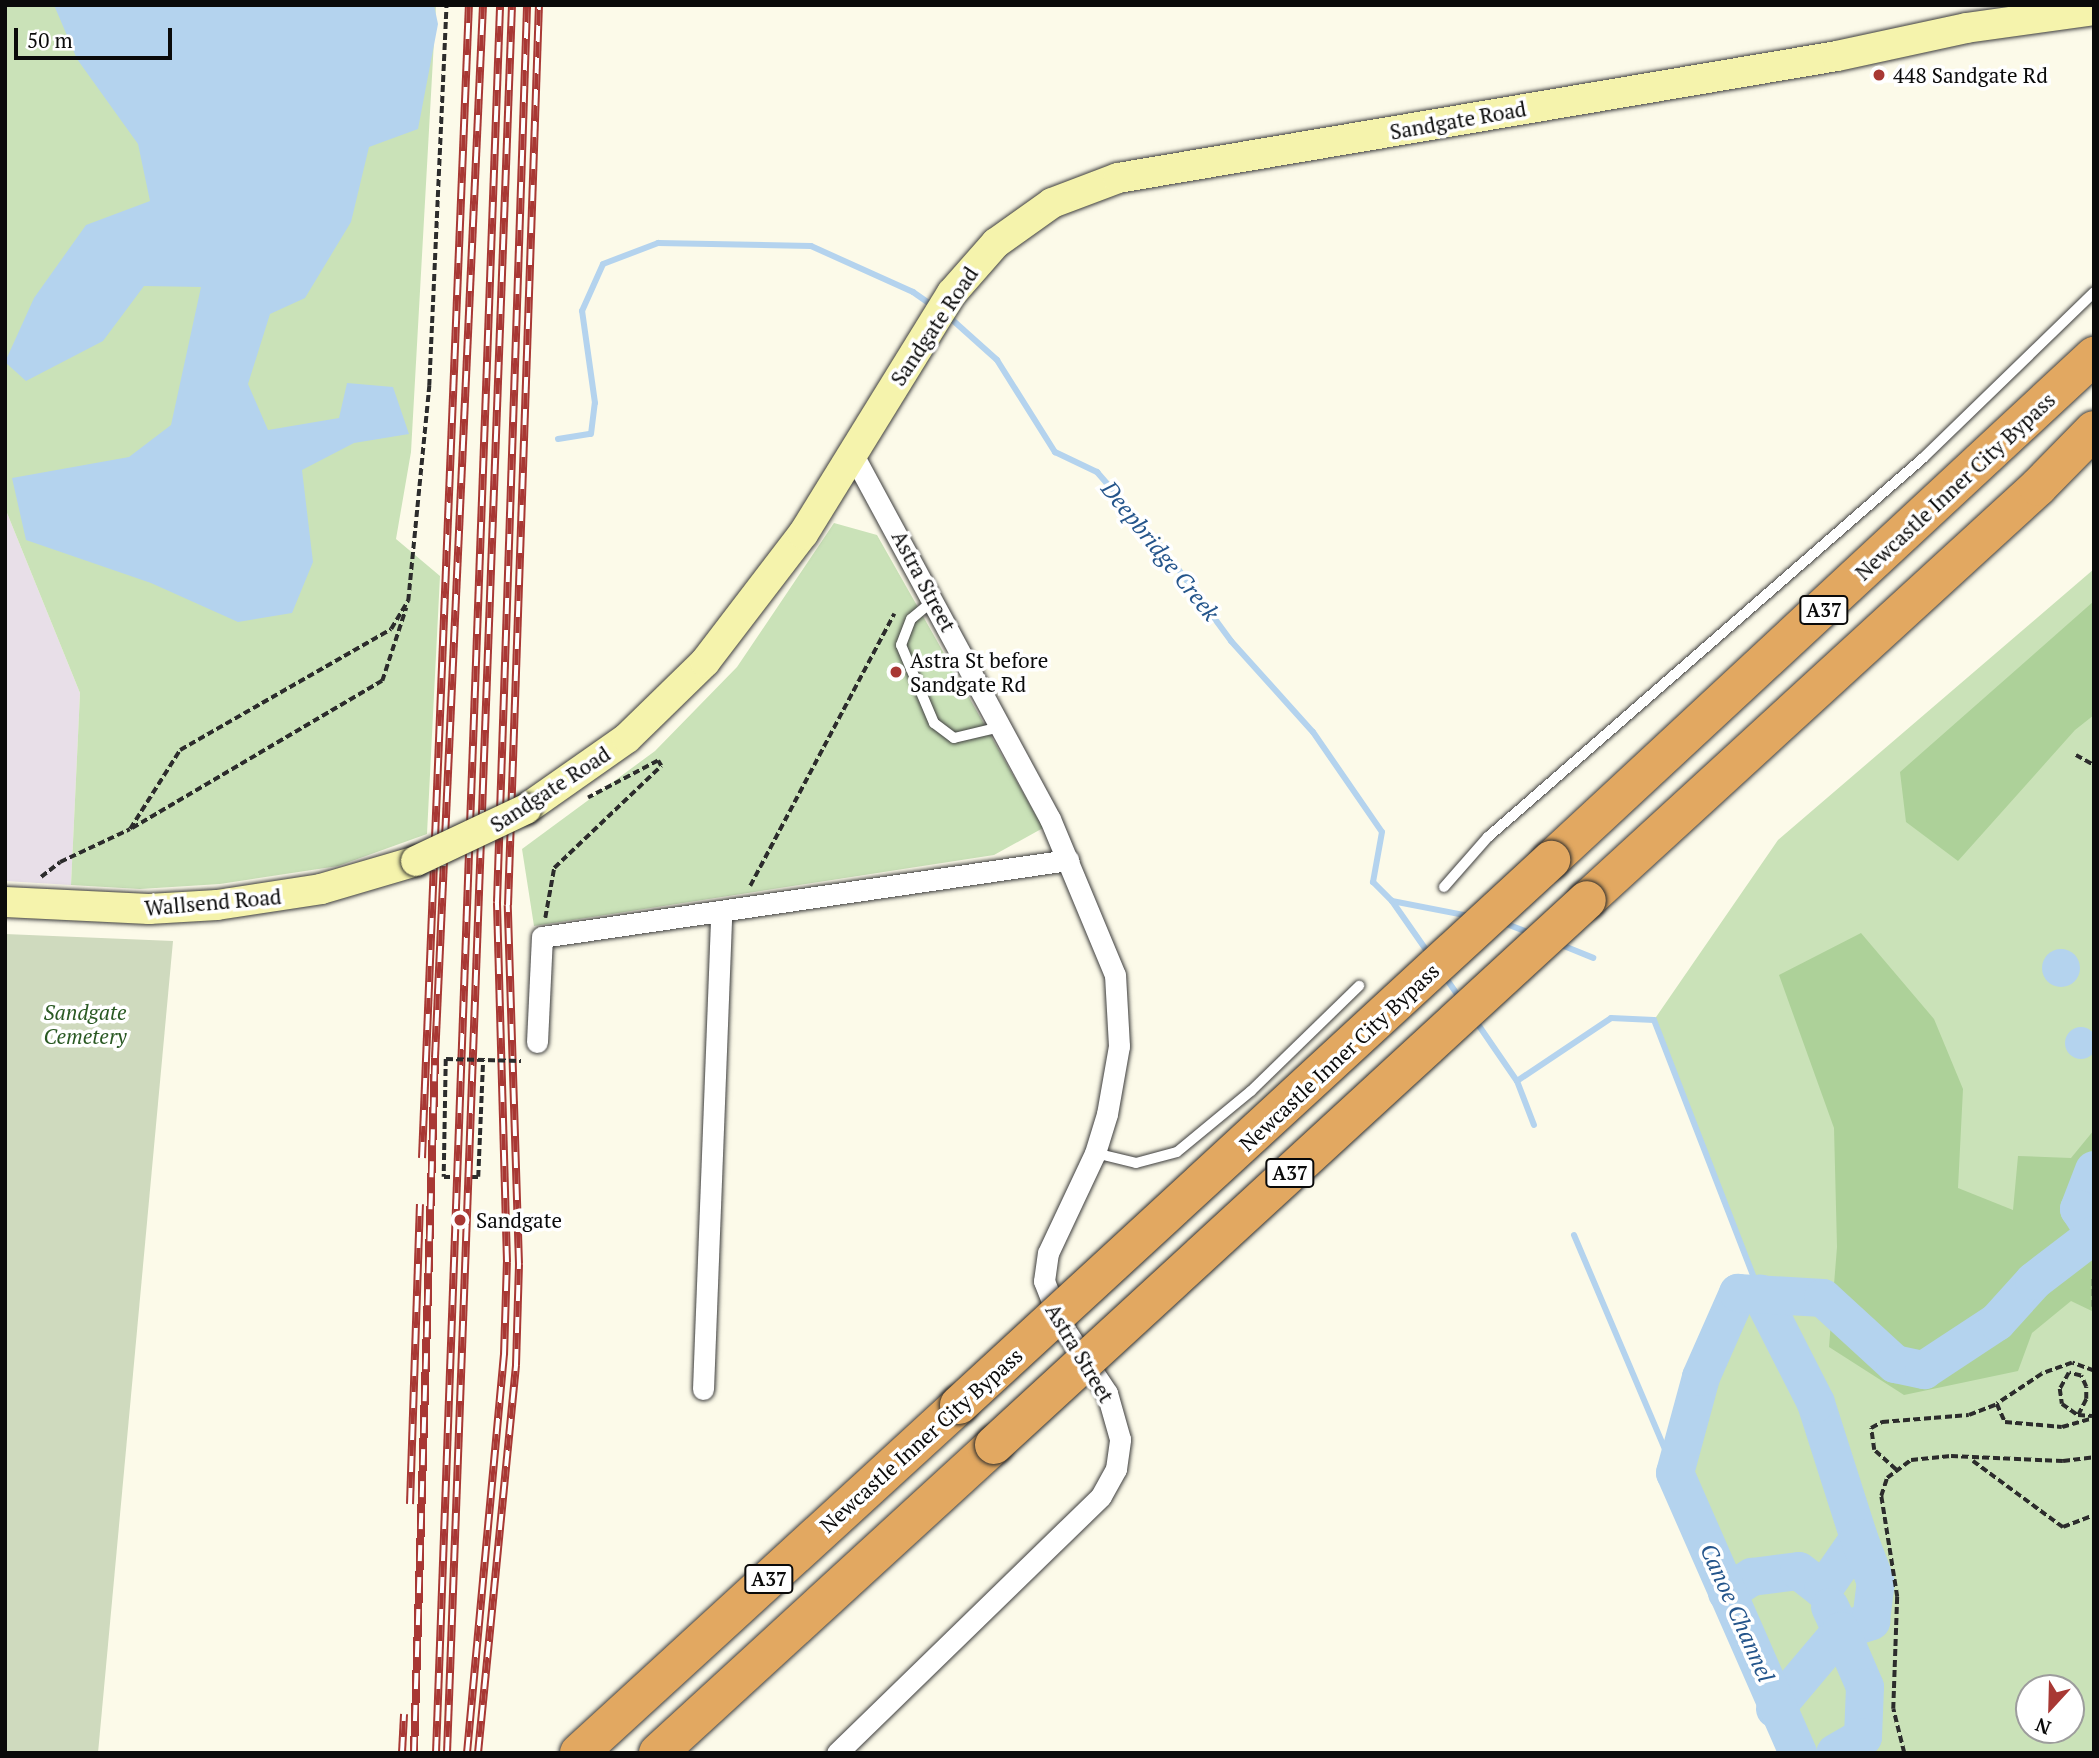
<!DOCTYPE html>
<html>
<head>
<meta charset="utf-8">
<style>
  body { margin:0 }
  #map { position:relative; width:2099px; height:1758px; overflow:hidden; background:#fcfae9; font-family:"PT Serif",serif }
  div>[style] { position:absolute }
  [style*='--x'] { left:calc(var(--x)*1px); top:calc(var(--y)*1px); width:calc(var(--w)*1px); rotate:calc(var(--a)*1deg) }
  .industrial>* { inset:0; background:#e8dfe8 }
  .green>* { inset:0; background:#cae2b8 }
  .forest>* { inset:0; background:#add199 }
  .cemetery>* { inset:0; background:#cfdabe }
  .water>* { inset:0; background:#b4d3ee }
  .round { border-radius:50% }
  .stream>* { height:6px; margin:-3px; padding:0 3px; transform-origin:3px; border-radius:3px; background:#b4d3ee }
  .river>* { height:38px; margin:-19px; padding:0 19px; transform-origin:19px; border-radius:19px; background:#b4d3ee }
  .path>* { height:3.5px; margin-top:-1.75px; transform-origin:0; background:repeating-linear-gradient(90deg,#2c2c2c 0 7px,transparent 0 10.5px) }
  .roads { filter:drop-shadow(0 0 2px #3d3d3d) drop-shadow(0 0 2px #3d3d3d) }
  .service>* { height:10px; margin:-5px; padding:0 5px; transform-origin:5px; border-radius:5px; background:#fff }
  .minor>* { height:21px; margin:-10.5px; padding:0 10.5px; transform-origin:10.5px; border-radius:10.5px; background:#fff }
  .secondary>* { height:30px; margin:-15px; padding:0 15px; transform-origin:15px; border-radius:15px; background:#f5f3ac }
  .motorway>* { height:38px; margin:-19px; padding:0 19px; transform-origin:19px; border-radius:19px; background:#e2a861 }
  .rail>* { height:8px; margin-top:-4px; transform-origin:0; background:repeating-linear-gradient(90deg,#fff 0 16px,#a83834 0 32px); box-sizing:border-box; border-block:2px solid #a83834 }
  .path-bridge>* { height:3.5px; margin-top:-1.75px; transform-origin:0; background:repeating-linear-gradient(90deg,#2c2c2c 0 7px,transparent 0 10.5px) }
  .bridges { filter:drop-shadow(0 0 2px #2c2c2c) drop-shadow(0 0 2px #2c2c2c) }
  .secondary-bridge>* { height:30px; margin:-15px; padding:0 15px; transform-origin:15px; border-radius:15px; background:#f5f3ac }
  .motorway-bridge>* { height:38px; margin:-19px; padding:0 19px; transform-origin:19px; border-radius:19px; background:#e2a861 }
  .dots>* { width:19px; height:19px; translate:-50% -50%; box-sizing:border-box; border:4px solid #fff; border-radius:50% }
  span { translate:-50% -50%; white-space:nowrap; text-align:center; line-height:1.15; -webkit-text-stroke:7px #fff; paint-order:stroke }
  .shield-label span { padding:2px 5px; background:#fff; border:2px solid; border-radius:5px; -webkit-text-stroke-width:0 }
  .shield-label { font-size:19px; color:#0a0a0a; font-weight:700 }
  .poi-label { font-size:21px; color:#0a0a0a }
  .left { translate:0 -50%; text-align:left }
  .street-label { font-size:21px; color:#0a0a0a }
  .park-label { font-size:21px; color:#2a5923; font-style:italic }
  .water-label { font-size:23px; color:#24558b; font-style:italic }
  .frame { position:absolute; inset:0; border:7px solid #0a0a0a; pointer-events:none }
  .north { position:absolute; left:2015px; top:1674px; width:70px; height:70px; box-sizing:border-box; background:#fff; border:2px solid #9d9d9d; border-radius:50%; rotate:202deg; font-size:19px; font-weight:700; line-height:28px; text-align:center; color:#0a0a0a }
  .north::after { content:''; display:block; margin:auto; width:24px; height:32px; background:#a83834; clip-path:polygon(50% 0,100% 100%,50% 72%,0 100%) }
  .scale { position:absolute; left:14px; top:28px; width:158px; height:32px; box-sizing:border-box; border:4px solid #0a0a0a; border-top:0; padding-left:9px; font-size:21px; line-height:24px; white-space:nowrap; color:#0a0a0a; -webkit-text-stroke:5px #fff; paint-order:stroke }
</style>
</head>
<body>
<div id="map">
  <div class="industrial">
    <i style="clip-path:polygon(5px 508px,80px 693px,71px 885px,5px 881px)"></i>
  </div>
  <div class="green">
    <i style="clip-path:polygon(5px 5px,436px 5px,411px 452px,396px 539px,440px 576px,427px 834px,338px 866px,220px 884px,140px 889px,71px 885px,80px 693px,5px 508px)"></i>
    <i style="clip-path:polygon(834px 523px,877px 535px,1043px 828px,994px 855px,534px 926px,522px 849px,655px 751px,737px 667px)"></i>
    <i style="clip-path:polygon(evenodd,2094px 569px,2094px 1753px,1798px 1753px,1675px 1473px,1701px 1377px,1738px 1293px,1760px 1293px,1654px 1020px,1778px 840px,2094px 569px,2029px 1688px,2071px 1688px,2071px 1730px,2029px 1730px,2029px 1688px)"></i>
  </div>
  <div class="forest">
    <i style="clip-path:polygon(2094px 601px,2094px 715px,2075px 730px,1958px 861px,1906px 822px,1900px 772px)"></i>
    <i style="clip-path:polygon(1861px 933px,1934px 1019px,1963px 1089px,1958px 1188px,2013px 1210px,2018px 1156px,2071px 1158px,2094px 1130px,2094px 1312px,2071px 1301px,2032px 1333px,2018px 1371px,1904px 1395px,1829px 1347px,1837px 1247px,1834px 1128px,1779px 975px)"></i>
  </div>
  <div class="cemetery">
    <i style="clip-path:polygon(5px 934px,173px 941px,98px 1753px,5px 1753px)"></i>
  </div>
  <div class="water">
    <i style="clip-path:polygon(54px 5px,434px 5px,438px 24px,418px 129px,369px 147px,351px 222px,305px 298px,270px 314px,248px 384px,268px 430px,339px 418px,347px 383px,393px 387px,409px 434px,354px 443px,302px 470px,313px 562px,292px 613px,238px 622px,151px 583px,26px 540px,12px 478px,129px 457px,171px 425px,201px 287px,144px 286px,103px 341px,26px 381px,5px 362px,34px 298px,86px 225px,150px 201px,138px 144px,77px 59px)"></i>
    <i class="round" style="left:2042px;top:949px;width:38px;height:38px"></i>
    <i class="round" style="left:2065px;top:1027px;width:32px;height:32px"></i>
  </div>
  <div class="stream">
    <i style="--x:948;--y:316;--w:66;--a:41.9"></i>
    <i style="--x:997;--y:360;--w:109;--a:57.8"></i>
    <i style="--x:1055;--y:452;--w:47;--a:25.5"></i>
    <i style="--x:1097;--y:472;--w:99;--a:49.1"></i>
    <i style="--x:1162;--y:547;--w:117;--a:53.7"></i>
    <i style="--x:1231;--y:641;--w:122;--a:48"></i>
    <i style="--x:1313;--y:732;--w:121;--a:55.4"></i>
    <i style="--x:1382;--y:832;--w:51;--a:100.2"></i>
    <i style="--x:1373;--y:882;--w:27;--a:45"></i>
    <i style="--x:558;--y:439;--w:33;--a:-9"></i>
    <i style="--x:591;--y:434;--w:31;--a:-83"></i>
    <i style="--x:595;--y:403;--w:93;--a:-98"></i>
    <i style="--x:582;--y:311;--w:51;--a:-65.9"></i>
    <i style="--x:603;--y:264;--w:59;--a:-20.9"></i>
    <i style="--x:658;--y:243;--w:153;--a:1.1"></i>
    <i style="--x:811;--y:246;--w:112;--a:24.3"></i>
    <i style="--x:913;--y:292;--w:24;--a:35"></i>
    <i style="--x:1504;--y:923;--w:31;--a:21"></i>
    <i style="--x:1559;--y:944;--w:37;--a:22"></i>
    <i style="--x:1429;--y:954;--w:65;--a:-124.9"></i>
    <i style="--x:1392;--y:901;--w:78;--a:11"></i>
    <i style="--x:1443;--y:974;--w:32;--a:55"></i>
    <i style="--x:1475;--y:1020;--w:74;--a:55.5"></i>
    <i style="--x:1517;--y:1081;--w:113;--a:-33.8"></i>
    <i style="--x:1611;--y:1018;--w:43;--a:2.7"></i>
    <i style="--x:1654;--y:1020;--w:293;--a:68.8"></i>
    <i style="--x:1517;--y:1081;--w:47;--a:68.9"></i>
    <i style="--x:1574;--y:1235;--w:259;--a:67"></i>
  </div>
  <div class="river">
    <i style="--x:2094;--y:1170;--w:42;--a:111"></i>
    <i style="--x:2079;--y:1209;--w:27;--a:57"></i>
    <i style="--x:1727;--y:1593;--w:30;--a:-33"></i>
    <i style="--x:1752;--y:1577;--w:47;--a:-7.3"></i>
    <i style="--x:1799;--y:1571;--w:31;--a:38"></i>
    <i style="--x:1823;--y:1590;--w:63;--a:-55.3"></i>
    <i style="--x:1859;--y:1538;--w:142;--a:-107.7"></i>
    <i style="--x:1816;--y:1403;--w:123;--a:-117"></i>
    <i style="--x:1830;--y:1607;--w:26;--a:65"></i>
    <i style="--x:1841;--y:1631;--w:32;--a:-18"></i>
    <i style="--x:1871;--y:1621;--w:38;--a:-83"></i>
    <i style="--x:1876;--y:1583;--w:48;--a:-110.7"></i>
    <i style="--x:1775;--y:1709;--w:102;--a:-49.8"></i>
    <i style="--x:1841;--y:1631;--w:61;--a:66.8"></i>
    <i style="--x:1865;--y:1687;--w:50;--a:92.3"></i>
    <i style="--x:1863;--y:1737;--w:32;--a:150"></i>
    <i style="--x:1798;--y:1753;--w:306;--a:-113.7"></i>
    <i style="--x:1675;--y:1473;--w:99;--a:-74.8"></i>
    <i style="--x:1701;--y:1377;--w:92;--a:-66.2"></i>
    <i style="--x:1738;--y:1293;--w:85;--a:3.4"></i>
    <i style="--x:1823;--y:1298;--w:98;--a:42.5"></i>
    <i style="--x:1895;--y:1364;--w:30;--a:12"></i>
    <i style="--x:1924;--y:1370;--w:87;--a:-33.3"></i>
    <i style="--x:1997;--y:1322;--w:55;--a:-47.9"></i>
    <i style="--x:2034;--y:1281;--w:76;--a:-37.5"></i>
  </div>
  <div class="path">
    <i style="--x:2076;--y:755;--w:21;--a:29"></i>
    <i style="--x:132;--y:828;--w:290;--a:-30.5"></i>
    <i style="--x:382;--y:681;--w:77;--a:-71.8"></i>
    <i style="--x:41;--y:877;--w:24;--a:-38"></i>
    <i style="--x:60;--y:862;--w:77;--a:-25.2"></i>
    <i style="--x:130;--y:829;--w:93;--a:-57.7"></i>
    <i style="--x:180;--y:750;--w:243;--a:-29.8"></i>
    <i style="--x:391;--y:629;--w:33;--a:-59"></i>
    <i style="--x:408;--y:601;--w:216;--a:-84.4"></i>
    <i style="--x:429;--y:386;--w:381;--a:-87.4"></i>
    <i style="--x:750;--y:886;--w:308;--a:-62.1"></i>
    <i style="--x:545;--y:918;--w:51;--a:-79.8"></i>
    <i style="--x:554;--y:868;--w:148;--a:-43.6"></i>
    <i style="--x:661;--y:766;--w:6;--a:-121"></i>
    <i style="--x:658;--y:761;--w:79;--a:152.1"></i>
    <i style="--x:446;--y:1059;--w:118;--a:91"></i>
    <i style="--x:444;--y:1177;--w:6;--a:0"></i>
    <i style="--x:472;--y:1177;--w:6;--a:0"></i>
    <i style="--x:478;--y:1177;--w:117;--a:-87.6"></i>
    <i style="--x:2094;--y:1279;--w:28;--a:90"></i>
    <i style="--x:2094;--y:1371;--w:23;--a:-160"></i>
    <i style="--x:2072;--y:1363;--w:32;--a:160"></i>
    <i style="--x:2042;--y:1374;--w:54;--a:146.3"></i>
    <i style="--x:1997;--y:1404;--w:20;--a:66"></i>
    <i style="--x:2005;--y:1422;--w:57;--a:5"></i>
    <i style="--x:2062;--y:1427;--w:33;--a:-16"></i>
    <i style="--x:2078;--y:1415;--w:18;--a:-63"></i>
    <i style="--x:2086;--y:1399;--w:12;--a:-90"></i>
    <i style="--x:2086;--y:1387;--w:12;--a:-114"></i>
    <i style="--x:2081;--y:1376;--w:12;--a:-166"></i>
    <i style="--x:2069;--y:1373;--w:18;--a:119"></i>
    <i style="--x:2060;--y:1389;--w:15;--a:82"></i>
    <i style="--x:2062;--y:1404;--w:19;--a:35"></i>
    <i style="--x:2078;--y:1415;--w:14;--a:4"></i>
    <i style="--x:1973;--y:1461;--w:112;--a:36.3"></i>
    <i style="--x:2063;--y:1527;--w:33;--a:-21"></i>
    <i style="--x:1896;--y:1470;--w:30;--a:-138"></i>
    <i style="--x:1874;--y:1450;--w:22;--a:-98"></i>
    <i style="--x:1871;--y:1428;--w:13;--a:-29"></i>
    <i style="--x:1882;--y:1422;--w:87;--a:-4.6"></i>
    <i style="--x:1969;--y:1415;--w:30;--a:-21"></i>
    <i style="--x:1904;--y:1753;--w:45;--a:-104"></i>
    <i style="--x:1893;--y:1709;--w:112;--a:-88"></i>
    <i style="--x:1897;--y:1597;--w:102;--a:-99"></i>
    <i style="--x:1881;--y:1496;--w:19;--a:-72"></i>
    <i style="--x:1887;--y:1478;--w:30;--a:-37"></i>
    <i style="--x:1911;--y:1460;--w:40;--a:-5.7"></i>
    <i style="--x:1951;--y:1456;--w:112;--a:2.6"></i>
    <i style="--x:2063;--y:1461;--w:31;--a:-7"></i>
  </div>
  <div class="roads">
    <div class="service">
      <i style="--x:935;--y:599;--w:31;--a:140"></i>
      <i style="--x:911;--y:619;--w:28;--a:111"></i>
      <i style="--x:901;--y:645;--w:85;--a:67.1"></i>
      <i style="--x:934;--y:723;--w:25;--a:37"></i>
      <i style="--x:954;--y:738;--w:47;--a:-13.4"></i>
      <i style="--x:1444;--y:887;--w:67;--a:-48.7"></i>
      <i style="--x:1488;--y:837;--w:577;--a:-41.06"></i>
      <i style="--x:1923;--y:458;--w:238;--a:-44.1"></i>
      <i style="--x:1095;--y:1153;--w:42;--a:13.7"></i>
      <i style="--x:1136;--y:1163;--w:42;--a:-15"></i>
      <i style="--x:1177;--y:1152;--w:96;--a:-39.5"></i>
      <i style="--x:1251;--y:1091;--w:151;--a:-44.2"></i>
    </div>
    <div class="minor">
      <i style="--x:537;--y:1042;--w:105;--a:-87.3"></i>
      <i style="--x:542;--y:937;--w:532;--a:-8.33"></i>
      <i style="--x:703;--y:1389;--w:478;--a:-87.8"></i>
      <i style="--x:837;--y:1753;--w:368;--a:-44.2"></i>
      <i style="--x:1101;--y:1496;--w:31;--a:-61"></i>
      <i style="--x:1116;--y:1469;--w:30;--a:-82"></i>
      <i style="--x:1120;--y:1439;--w:48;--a:-105.8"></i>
      <i style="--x:1107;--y:1393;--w:83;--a:-123.7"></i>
      <i style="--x:1061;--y:1324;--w:46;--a:-111.6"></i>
      <i style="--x:1044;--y:1281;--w:28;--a:-82"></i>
      <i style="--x:1048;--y:1253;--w:110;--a:-64.8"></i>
      <i style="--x:1095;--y:1153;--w:41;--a:-72.9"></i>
      <i style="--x:1107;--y:1114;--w:69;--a:-80"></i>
      <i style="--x:1119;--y:1046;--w:71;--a:-93.2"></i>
      <i style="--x:1115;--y:975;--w:169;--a:-112.6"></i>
      <i style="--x:1050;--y:819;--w:415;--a:-118.4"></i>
    </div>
    <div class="secondary">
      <i style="--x:526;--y:809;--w:123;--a:-35.1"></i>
      <i style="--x:627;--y:738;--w:109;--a:-44.3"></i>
      <i style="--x:705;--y:662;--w:161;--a:-52.6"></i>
      <i style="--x:803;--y:534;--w:283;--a:-58.3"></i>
      <i style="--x:952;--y:293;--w:67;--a:-48.7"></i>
      <i style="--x:996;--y:243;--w:69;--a:-35.5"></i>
      <i style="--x:1052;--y:203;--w:71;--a:-20.7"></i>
      <i style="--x:1118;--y:178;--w:729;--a:-9.63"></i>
      <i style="--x:1837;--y:56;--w:132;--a:-12.2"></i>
      <i style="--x:1966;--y:28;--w:129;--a:-8"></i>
      <i style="--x:5;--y:902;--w:144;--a:2.8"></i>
      <i style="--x:149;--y:909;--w:68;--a:-3.4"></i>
      <i style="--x:217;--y:905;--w:105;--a:-8.7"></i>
      <i style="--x:321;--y:889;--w:99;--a:-16.4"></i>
    </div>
    <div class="motorway">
      <i style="--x:1551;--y:860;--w:741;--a:-42.87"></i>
      <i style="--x:1587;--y:900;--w:612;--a:-42.48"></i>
      <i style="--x:2038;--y:487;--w:80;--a:-45.5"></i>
      <i style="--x:579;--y:1753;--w:515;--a:-42.48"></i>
      <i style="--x:658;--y:1753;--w:456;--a:-42.5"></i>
    </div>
  </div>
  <div class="rail">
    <i style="--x:422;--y:1158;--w:1154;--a:-87.67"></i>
    <i style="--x:410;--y:1504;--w:300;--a:-88.1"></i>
    <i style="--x:402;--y:1753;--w:39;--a:-87"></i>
    <i style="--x:414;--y:1753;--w:695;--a:-88.27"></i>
    <i style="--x:435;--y:1058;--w:1054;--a:-87.39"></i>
    <i style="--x:436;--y:1753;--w:1749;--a:-87.9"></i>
    <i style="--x:447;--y:1753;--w:1749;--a:-87.87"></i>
    <i style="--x:467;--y:1753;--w:400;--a:-84.7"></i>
    <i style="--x:504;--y:1355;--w:93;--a:-88.2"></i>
    <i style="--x:507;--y:1262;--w:360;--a:-91.6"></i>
    <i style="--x:497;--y:902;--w:898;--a:-88.08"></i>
    <i style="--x:478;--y:1753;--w:390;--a:-84.4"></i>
    <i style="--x:516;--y:1365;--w:101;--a:-88.3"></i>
    <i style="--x:519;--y:1264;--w:359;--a:-91.8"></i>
    <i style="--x:508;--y:905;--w:901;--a:-88.03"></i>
  </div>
  <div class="path-bridge">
    <i style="--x:446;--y:1059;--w:75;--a:1.5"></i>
  </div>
  <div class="bridges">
    <div class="secondary-bridge">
      <i style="--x:416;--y:861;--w:122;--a:-25.3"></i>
    </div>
    <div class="motorway-bridge">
      <i style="--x:959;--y:1405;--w:805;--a:-42.63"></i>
      <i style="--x:994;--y:1445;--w:805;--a:-42.58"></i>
    </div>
  </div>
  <div class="dots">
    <i style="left:1879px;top:75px;background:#a83834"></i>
    <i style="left:896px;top:672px;background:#a83834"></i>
    <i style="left:460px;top:1220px;background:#a83834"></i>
  </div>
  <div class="shield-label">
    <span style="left:1824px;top:610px">A37</span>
    <span style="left:1290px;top:1173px">A37</span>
    <span style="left:769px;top:1579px">A37</span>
  </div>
  <div class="poi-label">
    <span class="left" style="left:1893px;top:75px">448 Sandgate Rd</span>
    <span class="left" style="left:910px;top:672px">Astra St before<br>Sandgate Rd</span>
    <span class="left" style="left:476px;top:1220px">Sandgate</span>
  </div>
  <div class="street-label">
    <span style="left:1458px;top:120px;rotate:-10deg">Sandgate Road</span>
    <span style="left:934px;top:326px;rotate:-56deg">Sandgate Road</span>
    <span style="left:1955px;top:486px;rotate:-43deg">Newcastle Inner City Bypass</span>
    <span style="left:924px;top:581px;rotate:62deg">Astra Street</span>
    <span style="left:550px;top:789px;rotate:-33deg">Sandgate Road</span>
    <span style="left:213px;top:902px;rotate:-5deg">Wallsend Road</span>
    <span style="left:1339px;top:1057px;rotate:-43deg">Newcastle Inner City Bypass</span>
    <span style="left:1080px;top:1353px;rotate:59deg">Astra Street</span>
    <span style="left:921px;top:1440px;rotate:-42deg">Newcastle Inner City Bypass</span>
  </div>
  <div class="park-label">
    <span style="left:85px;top:1024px">Sandgate<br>Cemetery</span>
  </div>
  <div class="water-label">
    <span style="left:1160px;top:551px;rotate:51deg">Deepbridge Creek</span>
    <span style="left:1737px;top:1613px;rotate:66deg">Canoe Channel</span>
  </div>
  <div class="frame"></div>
  <div class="north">N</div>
  <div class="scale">50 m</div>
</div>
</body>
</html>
